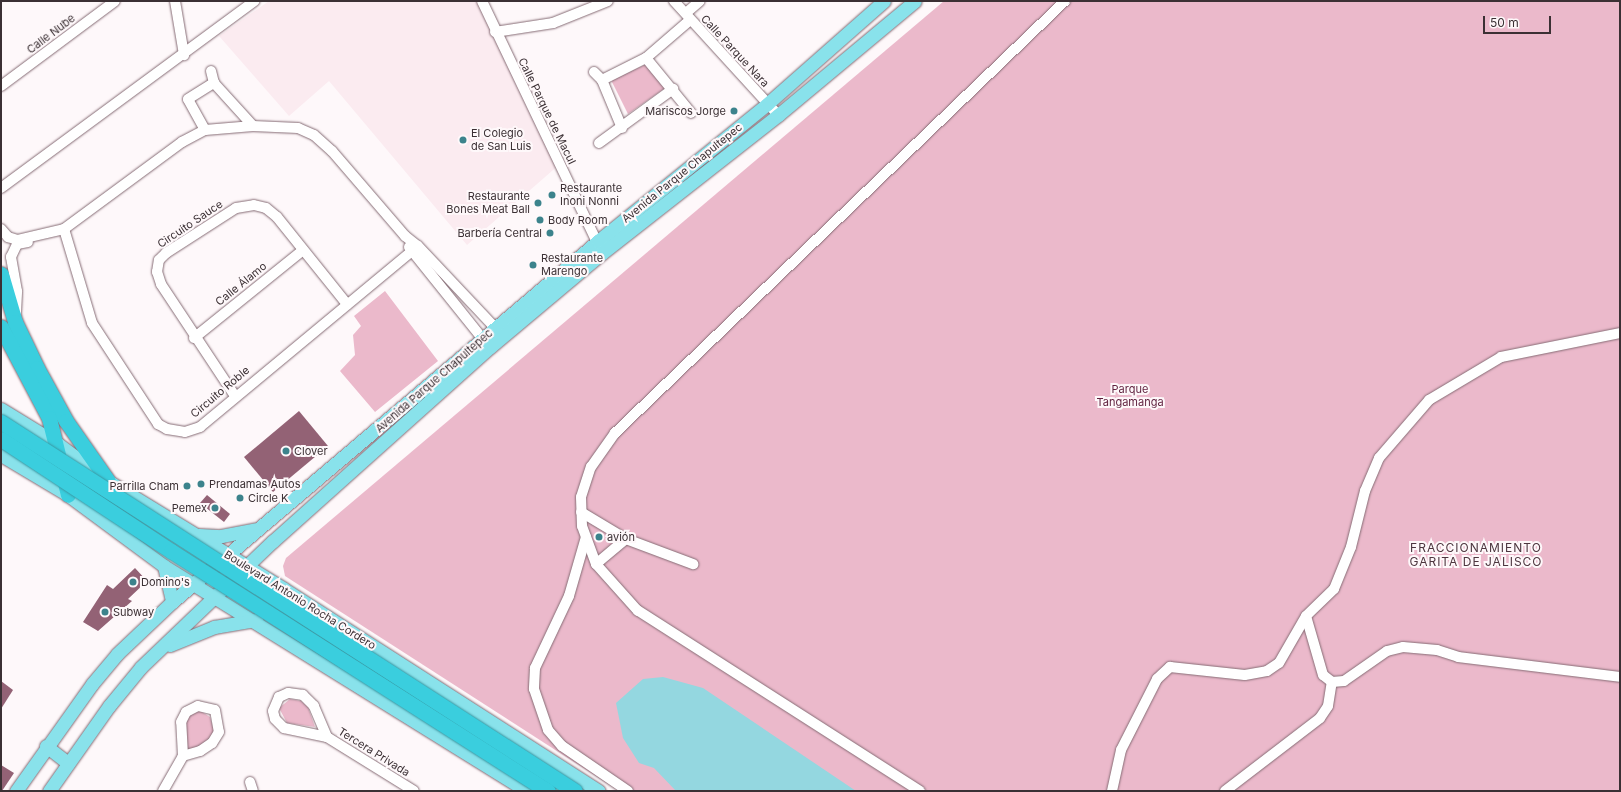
<!DOCTYPE html>
<html>
<head>
<meta charset="utf-8">
<style>
  body { margin:0 }
  #map { position:relative; width:1621px; height:792px; overflow:hidden; background:#fef8fa; font-family:Inter,sans-serif }
  div>[style] { position:absolute }
  [style*='--x'] { left:calc(var(--x)*1px); top:calc(var(--y)*1px); width:calc(var(--w)*1px); rotate:calc(var(--a)*1deg) }
  .built>* { inset:0; background:#fbebf0 }
  .green>* { inset:0; background:#ebb9cb }
  .water>* { inset:0; background:#94d7e0 }
  .building>* { inset:0; background:#936275 }
  .roads { filter:drop-shadow(0 0 1px #866c75) drop-shadow(0 0 1px #866c75) }
  .minor>* { height:10px; margin:-5px; padding:0 5px; transform-origin:5px; border-radius:5px; background:#fff }
  .major>* { height:13px; margin:-6.5px; padding:0 6.5px; transform-origin:6.5px; border-radius:6.5px; background:#89e2eb }
  .highway>* { height:15px; margin:-7.5px; padding:0 7.5px; transform-origin:7.5px; border-radius:7.5px; background:#3acede }
  .bridges { filter:drop-shadow(0 0 1px #3a97a2) drop-shadow(0 0 1px #3a97a2) }
  .highway-bridge>* { height:15px; margin:-7.5px; padding:0 7.5px; transform-origin:7.5px; border-radius:7.5px; background:#3acede }
  .dots>* { width:11px; height:11px; translate:-50% -50%; box-sizing:border-box; border:2px solid #fef8fa; border-radius:50% }
  span { translate:-50% -50%; white-space:nowrap; text-align:center; line-height:1.15; -webkit-text-stroke:4px #fef8fa; paint-order:stroke }
  .street-label { font-size:11px; color:#3b3034 }
  .poi-label { font-size:11px; color:#3b3034 }
  .right { translate:-100% -50%; text-align:right }
  .left { translate:0 -50%; text-align:left }
  .park-label { font-size:11px; color:#5e1f3d }
  .neighbourhood-label { font-size:12px; color:#4d363f; letter-spacing:1px }
  .frame { position:absolute; inset:0; border:2px solid #3b3034; pointer-events:none }
  .scale { position:absolute; left:1483px; top:16px; width:68px; height:18px; box-sizing:border-box; border:2px solid #3b3034; border-top:0; padding-left:5px; font-size:12px; line-height:14px; white-space:nowrap; color:#3b3034; -webkit-text-stroke:3px #fef8fa; paint-order:stroke }
</style>
</head>
<body>
<div id="map">
  <div class="built">
    <i style="clip-path:polygon(269px 1px,484px 1px,560px 164px,467px 245px,329px 81px,289px 116px,219px 36px)"></i>
  </div>
  <div class="green">
    <i style="clip-path:polygon(944px 1px,1620px 1px,1620px 791px,619px 791px,285px 576px,283px 566px,286px 558px)"></i>
    <i style="clip-path:polygon(649px 63px,668px 86px,628px 114px,611px 80px)"></i>
    <i style="clip-path:polygon(385px 291px,438px 361px,375px 412px,340px 371px,355px 355px,353px 335px,361px 326px,354px 316px)"></i>
    <i style="clip-path:polygon(290px 699px,301px 701px,308px 707px,315px 727px,287px 723px,279px 708px)"></i>
    <i style="clip-path:polygon(199px 710px,210px 717px,215px 733px,211px 741px,184px 753px,181px 733px,190px 715px)"></i>
  </div>
  <div class="water">
    <i style="clip-path:polygon(663px 677px,703px 688px,856px 791px,676px 791px,654px 768px,639px 763px,623px 738px,616px 703px,643px 679px)"></i>
  </div>
  <div class="building">
    <i style="clip-path:polygon(299px 411px,328px 446px,273px 492px,244px 457px)"></i>
    <i style="clip-path:polygon(207px 495px,230px 514px,224px 522px,200px 503px)"></i>
    <i style="clip-path:polygon(135px 568px,147px 581px,128px 599px,132px 601px,98px 631px,83px 622px,107px 585px,113px 589px)"></i>
    <i style="clip-path:polygon(1px 681px,13px 690px,1px 709px)"></i>
    <i style="clip-path:polygon(1px 765px,14px 773px,2px 791px,1px 791px)"></i>
  </div>
  <div class="roads">
    <div class="minor">
      <i style="--x:175;--y:1;--w:55;--a:80.5"></i>
      <i style="--x:482;--y:1;--w:274;--a:64.5"></i>
      <i style="--x:674;--y:1;--w:154;--a:47.6"></i>
      <i style="--x:686;--y:13;--w:18;--a:-41"></i>
      <i style="--x:495;--y:32;--w:59;--a:-8.8"></i>
      <i style="--x:553;--y:23;--w:59;--a:-21.8"></i>
      <i style="--x:646;--y:58;--w:71;--a:50.7"></i>
      <i style="--x:211;--y:71;--w:12;--a:76"></i>
      <i style="--x:214;--y:83;--w:58;--a:47.8"></i>
      <i style="--x:594;--y:72;--w:11;--a:45"></i>
      <i style="--x:602;--y:80;--w:52;--a:67.4"></i>
      <i style="--x:602;--y:80;--w:49;--a:-26.6"></i>
      <i style="--x:646;--y:58;--w:58;--a:-40.8"></i>
      <i style="--x:1;--y:86;--w:142;--a:-36.7"></i>
      <i style="--x:205;--y:130;--w:35;--a:-119"></i>
      <i style="--x:188;--y:99;--w:31;--a:-32"></i>
      <i style="--x:599;--y:143;--w:92;--a:-36.1"></i>
      <i style="--x:1;--y:188;--w:315;--a:-36.4"></i>
      <i style="--x:1;--y:229;--w:11;--a:49"></i>
      <i style="--x:8;--y:237;--w:9;--a:18"></i>
      <i style="--x:17;--y:240;--w:48;--a:-13.2"></i>
      <i style="--x:64;--y:229;--w:147;--a:-36.4"></i>
      <i style="--x:182;--y:142;--w:26;--a:-28"></i>
      <i style="--x:205;--y:130;--w:48;--a:-4.8"></i>
      <i style="--x:253;--y:126;--w:45;--a:2.5"></i>
      <i style="--x:298;--y:128;--w:17;--a:24"></i>
      <i style="--x:314;--y:135;--w:24;--a:42"></i>
      <i style="--x:332;--y:151;--w:112;--a:49.3"></i>
      <i style="--x:405;--y:236;--w:16;--a:38"></i>
      <i style="--x:418;--y:246;--w:118;--a:46.7"></i>
      <i style="--x:64;--y:229;--w:98;--a:73.4"></i>
      <i style="--x:92;--y:323;--w:121;--a:56.8"></i>
      <i style="--x:158;--y:424;--w:10;--a:29"></i>
      <i style="--x:167;--y:429;--w:18;--a:9"></i>
      <i style="--x:185;--y:432;--w:16;--a:-18"></i>
      <i style="--x:200;--y:427;--w:283;--a:-39.7"></i>
      <i style="--x:409;--y:247;--w:123;--a:51.3"></i>
      <i style="--x:16;--y:312;--w:21;--a:-87"></i>
      <i style="--x:17;--y:291;--w:35;--a:-100"></i>
      <i style="--x:11;--y:257;--w:14;--a:-65"></i>
      <i style="--x:17;--y:244;--w:11;--a:-10"></i>
      <i style="--x:194;--y:338;--w:140;--a:-38.9"></i>
      <i style="--x:235;--y:396;--w:134;--a:-123.5"></i>
      <i style="--x:161;--y:284;--w:13;--a:-108"></i>
      <i style="--x:157;--y:272;--w:12;--a:-81"></i>
      <i style="--x:159;--y:260;--w:10;--a:-45"></i>
      <i style="--x:166;--y:253;--w:83;--a:-32.7"></i>
      <i style="--x:236;--y:208;--w:18;--a:-9"></i>
      <i style="--x:254;--y:205;--w:12;--a:14"></i>
      <i style="--x:266;--y:208;--w:14;--a:39"></i>
      <i style="--x:277;--y:217;--w:112;--a:51.2"></i>
      <i style="--x:581;--y:512;--w:52;--a:31"></i>
      <i style="--x:626;--y:539;--w:72;--a:20.5"></i>
      <i style="--x:586;--y:537;--w:61;--a:106.1"></i>
      <i style="--x:569;--y:596;--w:80;--a:115.3"></i>
      <i style="--x:535;--y:668;--w:21;--a:93"></i>
      <i style="--x:534;--y:689;--w:43;--a:71.1"></i>
      <i style="--x:548;--y:730;--w:21;--a:49"></i>
      <i style="--x:562;--y:746;--w:80;--a:34.3"></i>
      <i style="--x:596;--y:564;--w:39;--a:-40"></i>
      <i style="--x:1332;--y:682;--w:12;--a:-5"></i>
      <i style="--x:1344;--y:681;--w:52;--a:-34.9"></i>
      <i style="--x:1387;--y:651;--w:16;--a:-14"></i>
      <i style="--x:1403;--y:647;--w:34;--a:5"></i>
      <i style="--x:1437;--y:650;--w:22;--a:18"></i>
      <i style="--x:1458;--y:657;--w:163;--a:7"></i>
      <i style="--x:198;--y:706;--w:17;--a:13"></i>
      <i style="--x:215;--y:710;--w:22;--a:80"></i>
      <i style="--x:219;--y:732;--w:13;--a:122"></i>
      <i style="--x:212;--y:743;--w:14;--a:146"></i>
      <i style="--x:200;--y:751;--w:18;--a:164"></i>
      <i style="--x:183;--y:756;--w:34;--a:-93"></i>
      <i style="--x:181;--y:722;--w:11;--a:-63"></i>
      <i style="--x:186;--y:712;--w:13;--a:-27"></i>
      <i style="--x:327;--y:737;--w:34;--a:-113"></i>
      <i style="--x:314;--y:706;--w:16;--a:-135"></i>
      <i style="--x:303;--y:695;--w:15;--a:-172"></i>
      <i style="--x:288;--y:693;--w:10;--a:156"></i>
      <i style="--x:279;--y:697;--w:15;--a:113"></i>
      <i style="--x:273;--y:711;--w:8;--a:76"></i>
      <i style="--x:275;--y:719;--w:13;--a:45"></i>
      <i style="--x:284;--y:728;--w:44;--a:11.8"></i>
      <i style="--x:327;--y:737;--w:102;--a:31.8"></i>
      <i style="--x:250;--y:782;--w:9;--a:72"></i>
      <i style="--x:163;--y:791;--w:40;--a:-60.3"></i>
      <i style="--x:920;--y:791;--w:335;--a:-147.4"></i>
      <i style="--x:638;--y:611;--w:63;--a:-131.8"></i>
      <i style="--x:596;--y:564;--w:40;--a:-110.2"></i>
      <i style="--x:582;--y:526;--w:29;--a:-92"></i>
      <i style="--x:581;--y:497;--w:32;--a:-72"></i>
      <i style="--x:591;--y:467;--w:42;--a:-54.8"></i>
      <i style="--x:615;--y:433;--w:624;--a:-43.83"></i>
      <i style="--x:1112;--y:791;--w:42;--a:-77.6"></i>
      <i style="--x:1121;--y:750;--w:80;--a:-63.1"></i>
      <i style="--x:1157;--y:679;--w:18;--a:-43"></i>
      <i style="--x:1170;--y:667;--w:75;--a:6.1"></i>
      <i style="--x:1245;--y:675;--w:22;--a:-10"></i>
      <i style="--x:1267;--y:671;--w:14;--a:-34"></i>
      <i style="--x:1279;--y:663;--w:54;--a:-60.1"></i>
      <i style="--x:1306;--y:616;--w:39;--a:-44"></i>
      <i style="--x:1334;--y:589;--w:45;--a:-68"></i>
      <i style="--x:1351;--y:547;--w:58;--a:-76"></i>
      <i style="--x:1365;--y:491;--w:36;--a:-67"></i>
      <i style="--x:1379;--y:458;--w:77;--a:-49.2"></i>
      <i style="--x:1429;--y:400;--w:84;--a:-30.8"></i>
      <i style="--x:1501;--y:357;--w:121;--a:-11.4"></i>
      <i style="--x:1225;--y:791;--w:120;--a:-37.5"></i>
      <i style="--x:1320;--y:718;--w:14;--a:-56"></i>
      <i style="--x:1328;--y:706;--w:24;--a:-81"></i>
      <i style="--x:1332;--y:682;--w:11;--a:-142"></i>
      <i style="--x:1323;--y:675;--w:61;--a:-106.1"></i>
    </div>
    <div class="major">
      <i style="--x:1;--y:409;--w:67;--a:31.6"></i>
      <i style="--x:58;--y:444;--w:62;--a:36.5"></i>
      <i style="--x:108;--y:481;--w:206;--a:31.5"></i>
      <i style="--x:284;--y:589;--w:374;--a:32.7"></i>
      <i style="--x:1;--y:455;--w:78;--a:30.8"></i>
      <i style="--x:68;--y:495;--w:119;--a:36.5"></i>
      <i style="--x:164;--y:566;--w:427;--a:31.8"></i>
      <i style="--x:199;--y:535;--w:22;--a:3"></i>
      <i style="--x:221;--y:536;--w:36;--a:-11"></i>
      <i style="--x:164;--y:566;--w:37;--a:77"></i>
      <i style="--x:170;--y:645;--w:48;--a:-22.2"></i>
      <i style="--x:214;--y:627;--w:43;--a:-9.5"></i>
      <i style="--x:46;--y:746;--w:28;--a:38"></i>
      <i style="--x:16;--y:791;--w:131;--a:-54.6"></i>
      <i style="--x:92;--y:684;--w:39;--a:-50"></i>
      <i style="--x:117;--y:654;--w:76;--a:-43.4"></i>
      <i style="--x:172;--y:602;--w:558;--a:-40.28"></i>
      <i style="--x:598;--y:241;--w:218;--a:-39"></i>
      <i style="--x:767;--y:104;--w:156;--a:-41.4"></i>
      <i style="--x:49;--y:791;--w:104;--a:-54.8"></i>
      <i style="--x:109;--y:706;--w:50;--a:-50.6"></i>
      <i style="--x:141;--y:667;--w:182;--a:-43.7"></i>
      <i style="--x:273;--y:541;--w:291;--a:-41.8"></i>
      <i style="--x:490;--y:347;--w:146;--a:-40"></i>
      <i style="--x:602;--y:253;--w:224;--a:-38.1"></i>
      <i style="--x:778;--y:115;--w:178;--a:-39.8"></i>
    </div>
    <div class="highway">
      <i style="--x:1;--y:274;--w:50;--a:73.7"></i>
      <i style="--x:15;--y:322;--w:51;--a:64.4"></i>
      <i style="--x:37;--y:368;--w:60;--a:61.3"></i>
      <i style="--x:66;--y:421;--w:73;--a:55"></i>
      <i style="--x:1;--y:327;--w:103;--a:62.2"></i>
      <i style="--x:49;--y:418;--w:79;--a:76.1"></i>
    </div>
  </div>
  <div class="bridges">
    <div class="highway-bridge">
      <i style="--x:1;--y:422;--w:682;--a:32.74"></i>
      <i style="--x:1;--y:439;--w:204;--a:33.4"></i>
      <i style="--x:171;--y:551;--w:447;--a:32.5"></i>
    </div>
  </div>
  <div class="dots">
    <i style="left:734px;top:111px;background:#3c838c"></i>
    <i style="left:463px;top:140px;background:#3c838c"></i>
    <i style="left:552px;top:195px;background:#3c838c"></i>
    <i style="left:538px;top:203px;background:#3c838c"></i>
    <i style="left:540px;top:220px;background:#3c838c"></i>
    <i style="left:550px;top:233px;background:#3c838c"></i>
    <i style="left:533px;top:265px;background:#3c838c"></i>
    <i style="left:286px;top:451px;background:#3c838c"></i>
    <i style="left:201px;top:484px;background:#3c838c"></i>
    <i style="left:187px;top:486px;background:#3c838c"></i>
    <i style="left:240px;top:498px;background:#3c838c"></i>
    <i style="left:215px;top:508px;background:#3c838c"></i>
    <i style="left:599px;top:537px;background:#3c838c"></i>
    <i style="left:133px;top:582px;background:#3c838c"></i>
    <i style="left:105px;top:612px;background:#3c838c"></i>
  </div>
  <div class="street-label">
    <span style="left:51px;top:34px;rotate:-37deg">Calle Nube</span>
    <span style="left:735px;top:51px;rotate:47deg">Calle Parque Nara</span>
    <span style="left:547px;top:111px;rotate:64deg">Calle Parque de Macul</span>
    <span style="left:682px;top:173px;rotate:-39deg">Avenida Parque Chapultepec</span>
    <span style="left:190px;top:224px;rotate:-34deg">Circuito Sauce</span>
    <span style="left:241px;top:284px;rotate:-39deg">Calle Álamo</span>
    <span style="left:434px;top:381px;rotate:-41deg">Avenida Parque Chapultepec</span>
    <span style="left:220px;top:392px;rotate:-40deg">Circuito Roble</span>
    <span style="left:300px;top:600px;rotate:32deg">Boulevard Antonio Rocha Cordero</span>
    <span style="left:374px;top:752px;rotate:32deg">Tercera Privada</span>
  </div>
  <div class="poi-label">
    <span class="right" style="left:726px;top:111px">Mariscos Jorge</span>
    <span class="left" style="left:471px;top:140px">El Colegio<br>de San Luis</span>
    <span class="left" style="left:560px;top:195px">Restaurante<br>Inoni Nonni</span>
    <span class="right" style="left:530px;top:203px">Restaurante<br>Bones Meat Ball</span>
    <span class="left" style="left:548px;top:220px">Body Room</span>
    <span class="right" style="left:542px;top:233px">Barbería Central</span>
    <span class="left" style="left:541px;top:265px">Restaurante<br>Marengo</span>
    <span class="left" style="left:294px;top:451px">Clover</span>
    <span class="left" style="left:209px;top:484px">Prendamas Autos</span>
    <span class="right" style="left:179px;top:486px">Parrilla Cham</span>
    <span class="left" style="left:248px;top:498px">Circle K</span>
    <span class="right" style="left:207px;top:508px">Pemex</span>
    <span class="left" style="left:607px;top:537px">avión</span>
    <span class="left" style="left:141px;top:582px">Domino's</span>
    <span class="left" style="left:113px;top:612px">Subway</span>
  </div>
  <div class="park-label">
    <span style="left:1130px;top:396px">Parque<br>Tangamanga</span>
  </div>
  <div class="neighbourhood-label">
    <span style="left:1476px;top:555px">FRACCIONAMIENTO<br>GARITA DE JALISCO</span>
  </div>
  <div class="frame"></div>
  <div class="scale">50 m</div>
</div>
</body>
</html>
